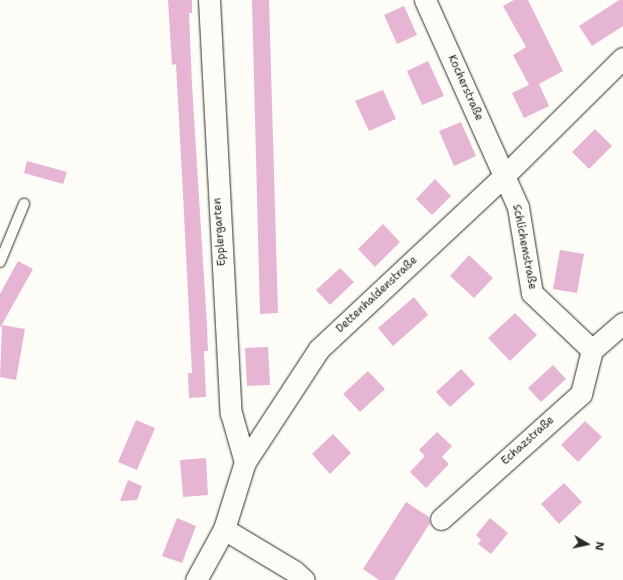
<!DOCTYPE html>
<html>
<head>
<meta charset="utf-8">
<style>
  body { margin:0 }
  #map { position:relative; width:623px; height:580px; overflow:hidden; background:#fdfcf7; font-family:"Shantell Sans",sans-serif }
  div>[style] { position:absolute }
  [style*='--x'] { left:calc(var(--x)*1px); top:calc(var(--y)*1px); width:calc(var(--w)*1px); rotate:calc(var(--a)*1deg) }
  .building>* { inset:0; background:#e7b5d4 }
  .roads { filter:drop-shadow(0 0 1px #2b2b2b) drop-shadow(0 0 1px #2b2b2b) }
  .service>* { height:10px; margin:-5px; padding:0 5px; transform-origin:5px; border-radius:5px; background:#fdfcf7 }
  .minor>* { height:21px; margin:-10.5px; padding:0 10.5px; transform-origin:10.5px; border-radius:10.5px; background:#fdfcf7 }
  span { translate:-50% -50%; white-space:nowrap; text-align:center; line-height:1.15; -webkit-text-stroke:4px #fdfcf7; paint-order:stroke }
  .street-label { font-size:11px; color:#2b2b2b }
  .north { position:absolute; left:567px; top:524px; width:40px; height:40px; -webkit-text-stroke:3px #fdfcf7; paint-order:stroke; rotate:99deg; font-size:11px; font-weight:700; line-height:16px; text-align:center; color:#2b2b2b }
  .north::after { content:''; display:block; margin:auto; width:14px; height:18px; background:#2b2b2b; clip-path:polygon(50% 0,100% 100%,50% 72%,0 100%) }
</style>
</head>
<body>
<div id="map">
  <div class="building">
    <i style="clip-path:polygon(168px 0,192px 0,192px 13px,189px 13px,192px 85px,207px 326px,208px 351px,204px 351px,206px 397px,189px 398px,188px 373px,192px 373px,183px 194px,176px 64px,172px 65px)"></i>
    <i style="clip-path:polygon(252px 0,269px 0,278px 313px,260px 314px)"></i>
    <i style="clip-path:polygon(514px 0,528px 0,563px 71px,539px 84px,549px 106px,524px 118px,512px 93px,529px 85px,513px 55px,526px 47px,503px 6px)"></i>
    <i style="clip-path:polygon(619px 0,623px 0,623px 26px,592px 46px,579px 26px)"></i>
    <i style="clip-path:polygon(404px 6px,417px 35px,397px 44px,384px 15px)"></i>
    <i style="clip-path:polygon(428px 61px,444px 96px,422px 105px,407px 71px)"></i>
    <i style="clip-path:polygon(383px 90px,396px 119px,369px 131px,355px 101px)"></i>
    <i style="clip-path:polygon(461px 122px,476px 156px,454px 166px,439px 131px)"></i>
    <i style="clip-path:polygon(595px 129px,612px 146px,589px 169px,572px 152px)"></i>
    <i style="clip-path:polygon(27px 161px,67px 172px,63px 184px,24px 173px)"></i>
    <i style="clip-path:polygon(435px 179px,451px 196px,432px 215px,416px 199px)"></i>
    <i style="clip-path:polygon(383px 224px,400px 242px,375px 267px,358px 249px)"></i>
    <i style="clip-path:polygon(560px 250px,584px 254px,577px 293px,553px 289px)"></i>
    <i style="clip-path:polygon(469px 255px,493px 278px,474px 298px,450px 276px)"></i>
    <i style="clip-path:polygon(18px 261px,33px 269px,0 328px,0 294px)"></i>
    <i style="clip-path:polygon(340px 268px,354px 282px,330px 305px,316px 290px)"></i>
    <i style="clip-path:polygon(414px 297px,428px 315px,393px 346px,378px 328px)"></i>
    <i style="clip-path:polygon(515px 313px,537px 335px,510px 361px,488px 338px)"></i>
    <i style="clip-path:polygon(2px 325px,25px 329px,16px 380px,0 377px)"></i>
    <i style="clip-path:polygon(268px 347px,270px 385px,247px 386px,245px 348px)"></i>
    <i style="clip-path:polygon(553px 365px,566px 379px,541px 402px,528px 388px)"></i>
    <i style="clip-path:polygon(461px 369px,475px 384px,450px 407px,436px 392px)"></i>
    <i style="clip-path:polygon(368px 371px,385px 389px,360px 412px,343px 394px)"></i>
    <i style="clip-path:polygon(136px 420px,155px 428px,137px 470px,118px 462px)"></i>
    <i style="clip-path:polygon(585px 421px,602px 437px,578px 462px,561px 445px)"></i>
    <i style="clip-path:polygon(437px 432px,452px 446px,442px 457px,449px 464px,426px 488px,410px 472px,425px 456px,419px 450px)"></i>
    <i style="clip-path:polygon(333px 434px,351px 453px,330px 474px,312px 454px)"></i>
    <i style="clip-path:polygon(206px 458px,208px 495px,183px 497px,180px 460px)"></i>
    <i style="clip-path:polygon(128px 480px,142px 486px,137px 500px,120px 501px)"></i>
    <i style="clip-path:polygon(564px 483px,582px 502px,559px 524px,541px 504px)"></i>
    <i style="clip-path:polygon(406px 502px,429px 517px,430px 523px,394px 580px,379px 580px,363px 569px)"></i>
    <i style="clip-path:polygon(177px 518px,196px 526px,182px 563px,162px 556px)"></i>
    <i style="clip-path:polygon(490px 518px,508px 533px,491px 554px,478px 544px,481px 540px,476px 535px)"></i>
  </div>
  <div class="roads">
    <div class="service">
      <i style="--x:0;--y:262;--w:63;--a:-67.5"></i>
    </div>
    <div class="minor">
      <i style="--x:209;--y:0;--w:414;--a:87"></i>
      <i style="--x:231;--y:413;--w:51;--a:74.1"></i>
      <i style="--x:425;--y:0;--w:227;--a:65.8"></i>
      <i style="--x:518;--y:207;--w:87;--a:80.8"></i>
      <i style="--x:532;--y:293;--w:83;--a:43.5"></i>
      <i style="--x:592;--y:350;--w:41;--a:-41.1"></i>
      <i style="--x:441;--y:519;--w:188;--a:-41.8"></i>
      <i style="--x:581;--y:394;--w:45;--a:-76"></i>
      <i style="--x:224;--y:529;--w:82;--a:31"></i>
      <i style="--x:294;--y:571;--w:13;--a:42"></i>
      <i style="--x:196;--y:580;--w:58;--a:-61.2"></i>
      <i style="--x:224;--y:529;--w:70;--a:-72.6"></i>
      <i style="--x:245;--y:462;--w:135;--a:-56.8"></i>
      <i style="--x:319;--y:349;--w:255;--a:-43.1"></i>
      <i style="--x:505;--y:175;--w:166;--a:-44.8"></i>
    </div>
  </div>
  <div class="street-label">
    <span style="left:465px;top:88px;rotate:66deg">Kocherstraße</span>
    <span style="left:220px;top:232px;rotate:-94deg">Epplergarten</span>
    <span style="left:524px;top:247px;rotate:79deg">Schlichemstraße</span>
    <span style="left:377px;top:295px;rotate:-43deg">Dettenhaldenstraße</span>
    <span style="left:528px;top:441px;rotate:-42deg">Echazstraße</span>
  </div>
  <div class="north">N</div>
</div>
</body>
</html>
